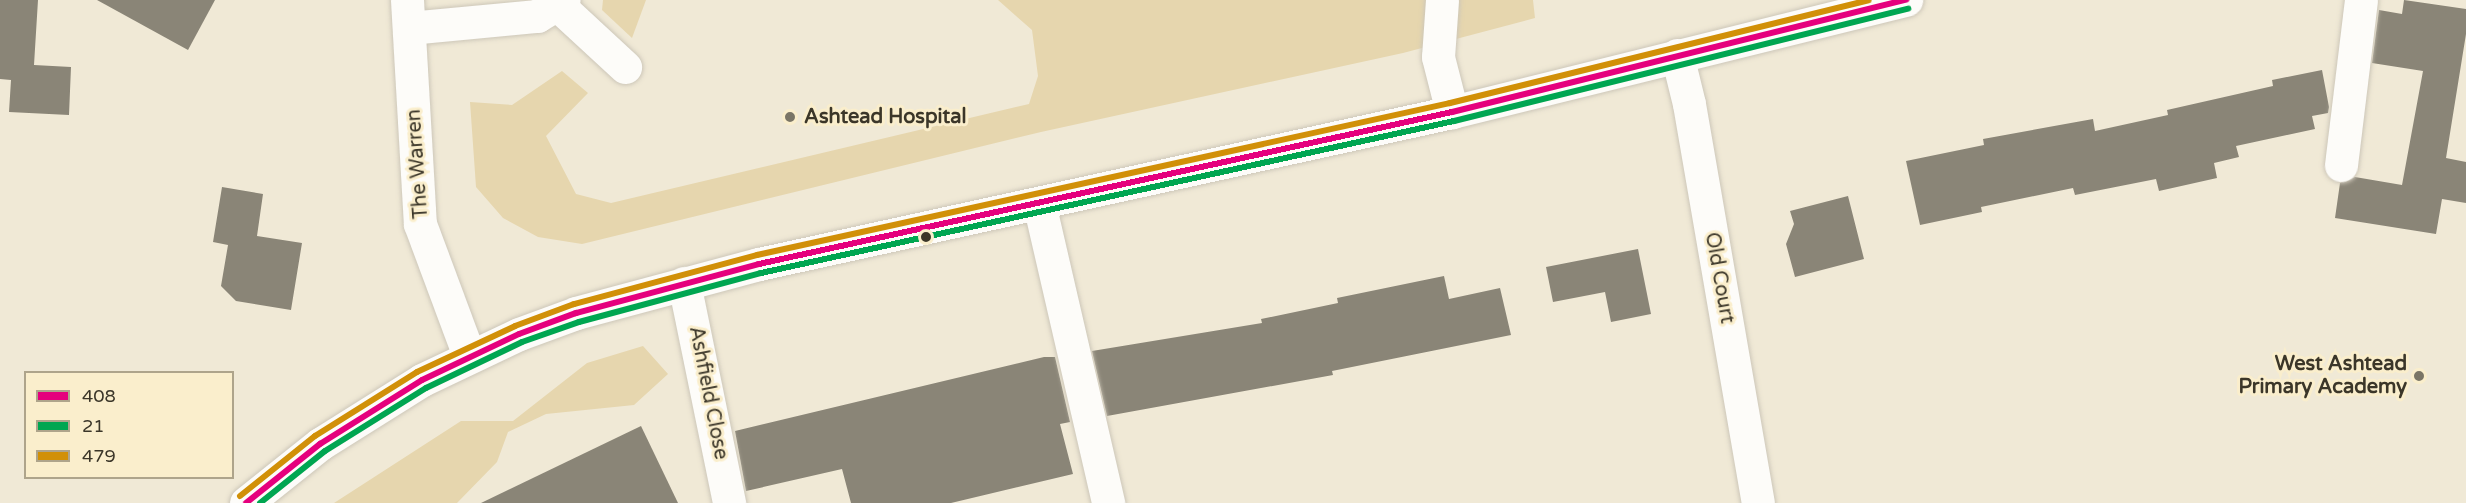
<!DOCTYPE html>
<html>
<head>
<meta charset="utf-8">
<style>
  body { margin:0 }
  #map { position:relative; width:2466px; height:503px; overflow:hidden; background:#f0e9d6; font-family:"Varela Round",sans-serif }
  div>[style] { position:absolute }
  [style*='--x'] { left:calc(var(--x)*1px); top:calc(var(--y)*1px); width:calc(var(--w)*1px); rotate:calc(var(--a)*1deg) }
  .green>* { inset:0; background:#e6d6ae }
  .building>* { inset:0; background:#8a8577 }
  .roads { filter:drop-shadow(0 0 2px #cdc7b9) drop-shadow(0 0 2px #cdc7b9) }
  .minor>* { height:33px; margin:-16.5px; padding:0 16.5px; transform-origin:16.5px; border-radius:16.5px; background:#fdfcf9 }
  .highway>* { height:33px; margin:-16.5px; padding:0 16.5px; transform-origin:16.5px; border-radius:16.5px; background:#fdfcf9 }
  .bus-1>* { height:6px; margin:-3px; padding:0 3px; transform-origin:3px; border-radius:3px; background:#e5007d }
  .bus-2>* { height:6px; margin:-3px; padding:0 3px; transform-origin:3px; border-radius:3px; background:#00a651 }
  .bus-3>* { height:6px; margin:-3px; padding:0 3px; transform-origin:3px; border-radius:3px; background:#d19008 }
  .dots>* { width:16px; height:16px; translate:-50% -50%; box-sizing:border-box; border:3px solid #faeecc; border-radius:50% }
  span { translate:-50% -50%; white-space:nowrap; text-align:center; line-height:1.15; -webkit-text-stroke:6px #faeecc; paint-order:stroke }
  .poi-label { font-size:20px; color:#3b3629; font-weight:700 }
  .left { translate:0 -50%; text-align:left }
  .right { translate:-100% -50%; text-align:right }
  .street-label { font-size:20px; color:#3b3629 }
  .legend { position:absolute; left:24px; top:371px; width:210px; height:108px; box-sizing:border-box; background:#faeecc; border:2px solid #aea48b; margin:0; padding:8px 10px; list-style:none; font-size:18px; color:#3b3629 }
  .legend li { display:flex; align-items:center; gap:12px; height:30px }
  .legend b { width:30px; border:2px solid #aea48b }
</style>
</head>
<body>
<div id="map">
  <div class="green">
    <i style="clip-path:polygon(603px 0,646px 0,632px 38px,602px 10px)"></i>
    <i style="clip-path:polygon(998px 0,1533px 0,1535px 18px,1403px 53px,1041px 132px,582px 244px,538px 237px,503px 218px,476px 187px,470px 102px,512px 105px,562px 71px,588px 93px,546px 136px,576px 194px,611px 203px,1029px 104px,1038px 76px,1032px 30px)"></i>
    <i style="clip-path:polygon(643px 346px,668px 374px,634px 405px,546px 414px,508px 432px,497px 462px,457px 503px,334px 503px,461px 421px,513px 421px,587px 363px)"></i>
  </div>
  <div class="building">
    <i style="clip-path:polygon(0 0,38px 0,34px 65px,71px 67px,69px 115px,9px 112px,11px 80px,0 79px)"></i>
    <i style="clip-path:polygon(97px 0,215px 0,188px 50px)"></i>
    <i style="clip-path:polygon(2404px 0,2466px 9px,2466px 34px,2446px 158px,2466px 162px,2466px 203px,2442px 199px,2436px 234px,2335px 218px,2340px 183px,2355px 177px,2402px 185px,2423px 71px,2372px 63px,2379px 10px,2402px 14px)"></i>
    <i style="clip-path:polygon(2322px 70px,2329px 107px,2328px 113px,2312px 116px,2315px 129px,2236px 146px,2239px 157px,2214px 163px,2217px 178px,2159px 191px,2156px 179px,2075px 195px,2073px 188px,1981px 207px,1982px 212px,1920px 225px,1906px 161px,1984px 145px,1983px 139px,2093px 119px,2095px 131px,2168px 115px,2167px 110px,2273px 86px,2272px 80px)"></i>
    <i style="clip-path:polygon(222px 187px,263px 194px,257px 236px,302px 243px,291px 310px,236px 301px,221px 286px,228px 245px,213px 242px)"></i>
    <i style="clip-path:polygon(1848px 196px,1864px 259px,1795px 277px,1786px 244px,1794px 224px,1790px 211px)"></i>
    <i style="clip-path:polygon(1638px 249px,1651px 314px,1611px 322px,1605px 292px,1553px 302px,1546px 267px)"></i>
    <i style="clip-path:polygon(1444px 276px,1449px 299px,1500px 288px,1511px 335px,1332px 371px,1333px 375px,1107px 416px,1092px 351px,1262px 323px,1261px 319px,1338px 303px,1337px 298px)"></i>
    <i style="clip-path:polygon(1044px 357px,1055px 357px,1070px 422px,1060px 424px,1073px 474px,951px 503px,851px 503px,842px 469px,746px 491px,735px 431px)"></i>
    <i style="clip-path:polygon(641px 426px,678px 503px,481px 503px)"></i>
  </div>
  <div class="roads">
    <div class="minor">
      <i style="--x:407;--y:0;--w:224;--a:86.7"></i>
      <i style="--x:420;--y:224;--w:141;--a:69.6"></i>
      <i style="--x:1442;--y:0;--w:57;--a:94"></i>
      <i style="--x:1438;--y:57;--w:57;--a:75.7"></i>
      <i style="--x:559;--y:6;--w:90;--a:42.7"></i>
      <i style="--x:409;--y:28;--w:129;--a:-5.4"></i>
      <i style="--x:537;--y:16;--w:31;--a:-31"></i>
      <i style="--x:1677;--y:55;--w:50;--a:76.2"></i>
      <i style="--x:1689;--y:104;--w:405;--a:80.2"></i>
      <i style="--x:2341;--y:165;--w:166;--a:-83.1"></i>
      <i style="--x:1039;--y:203;--w:308;--a:77"></i>
      <i style="--x:684;--y:283;--w:225;--a:78.4"></i>
    </div>
    <div class="highway">
      <i style="--x:246;--y:503;--w:95;--a:-38.6"></i>
      <i style="--x:320;--y:444;--w:120;--a:-32.1"></i>
      <i style="--x:422;--y:380;--w:107;--a:-25.4"></i>
      <i style="--x:519;--y:334;--w:61;--a:-20.2"></i>
      <i style="--x:576;--y:313;--w:189;--a:-15"></i>
      <i style="--x:759;--y:264;--w:709;--a:-12.37"></i>
      <i style="--x:1452;--y:112;--w:468;--a:-13.9"></i>
    </div>
  </div>
  <div class="bus-1">
    <i style="--x:246;--y:503;--w:95;--a:-38.6"></i>
    <i style="--x:320;--y:444;--w:120;--a:-32.1"></i>
    <i style="--x:422;--y:380;--w:107;--a:-25.4"></i>
    <i style="--x:519;--y:334;--w:61;--a:-20.2"></i>
    <i style="--x:576;--y:313;--w:189;--a:-15"></i>
    <i style="--x:759;--y:264;--w:709;--a:-12.37"></i>
    <i style="--x:1452;--y:112;--w:468;--a:-13.9"></i>
  </div>
  <div class="bus-2">
    <i style="--x:260;--y:503;--w:83;--a:-38.7"></i>
    <i style="--x:325;--y:451;--w:119;--a:-32"></i>
    <i style="--x:426;--y:388;--w:106;--a:-25.6"></i>
    <i style="--x:522;--y:342;--w:60;--a:-19.3"></i>
    <i style="--x:579;--y:322;--w:188;--a:-15.1"></i>
    <i style="--x:761;--y:273;--w:709;--a:-12.37"></i>
    <i style="--x:1454;--y:121;--w:468;--a:-13.9"></i>
  </div>
  <div class="bus-3">
    <i style="--x:240;--y:496;--w:96;--a:-38.7"></i>
    <i style="--x:315;--y:436;--w:120;--a:-32.1"></i>
    <i style="--x:417;--y:372;--w:108;--a:-25.1"></i>
    <i style="--x:515;--y:326;--w:63;--a:-20.4"></i>
    <i style="--x:574;--y:304;--w:189;--a:-15"></i>
    <i style="--x:757;--y:255;--w:709;--a:-12.37"></i>
    <i style="--x:1450;--y:103;--w:431;--a:-13.8"></i>
  </div>
  <div class="dots">
    <i style="left:790px;top:117px;background:#7a7566"></i>
    <i style="left:926px;top:237px;background:#3b3629"></i>
    <i style="left:2419px;top:376px;background:#7a7566"></i>
  </div>
  <div class="poi-label">
    <span class="left" style="left:804px;top:117px">Ashtead Hospital</span>
    <span class="right" style="left:2407px;top:376px">West Ashtead<br>Primary Academy</span>
  </div>
  <div class="street-label">
    <span style="left:418px;top:164px;rotate:-94deg">The Warren</span>
    <span style="left:1719px;top:278px;rotate:80deg">Old Court</span>
    <span style="left:708px;top:393px;rotate:79deg">Ashfield Close</span>
  </div>
  <ul class="legend">
  <li><b style="height:8px;background:#e5007d"></b>408</li>
  <li><b style="height:8px;background:#00a651"></b>21</li>
  <li><b style="height:8px;background:#d19008"></b>479</li>
  </ul>
</div>
</body>
</html>
